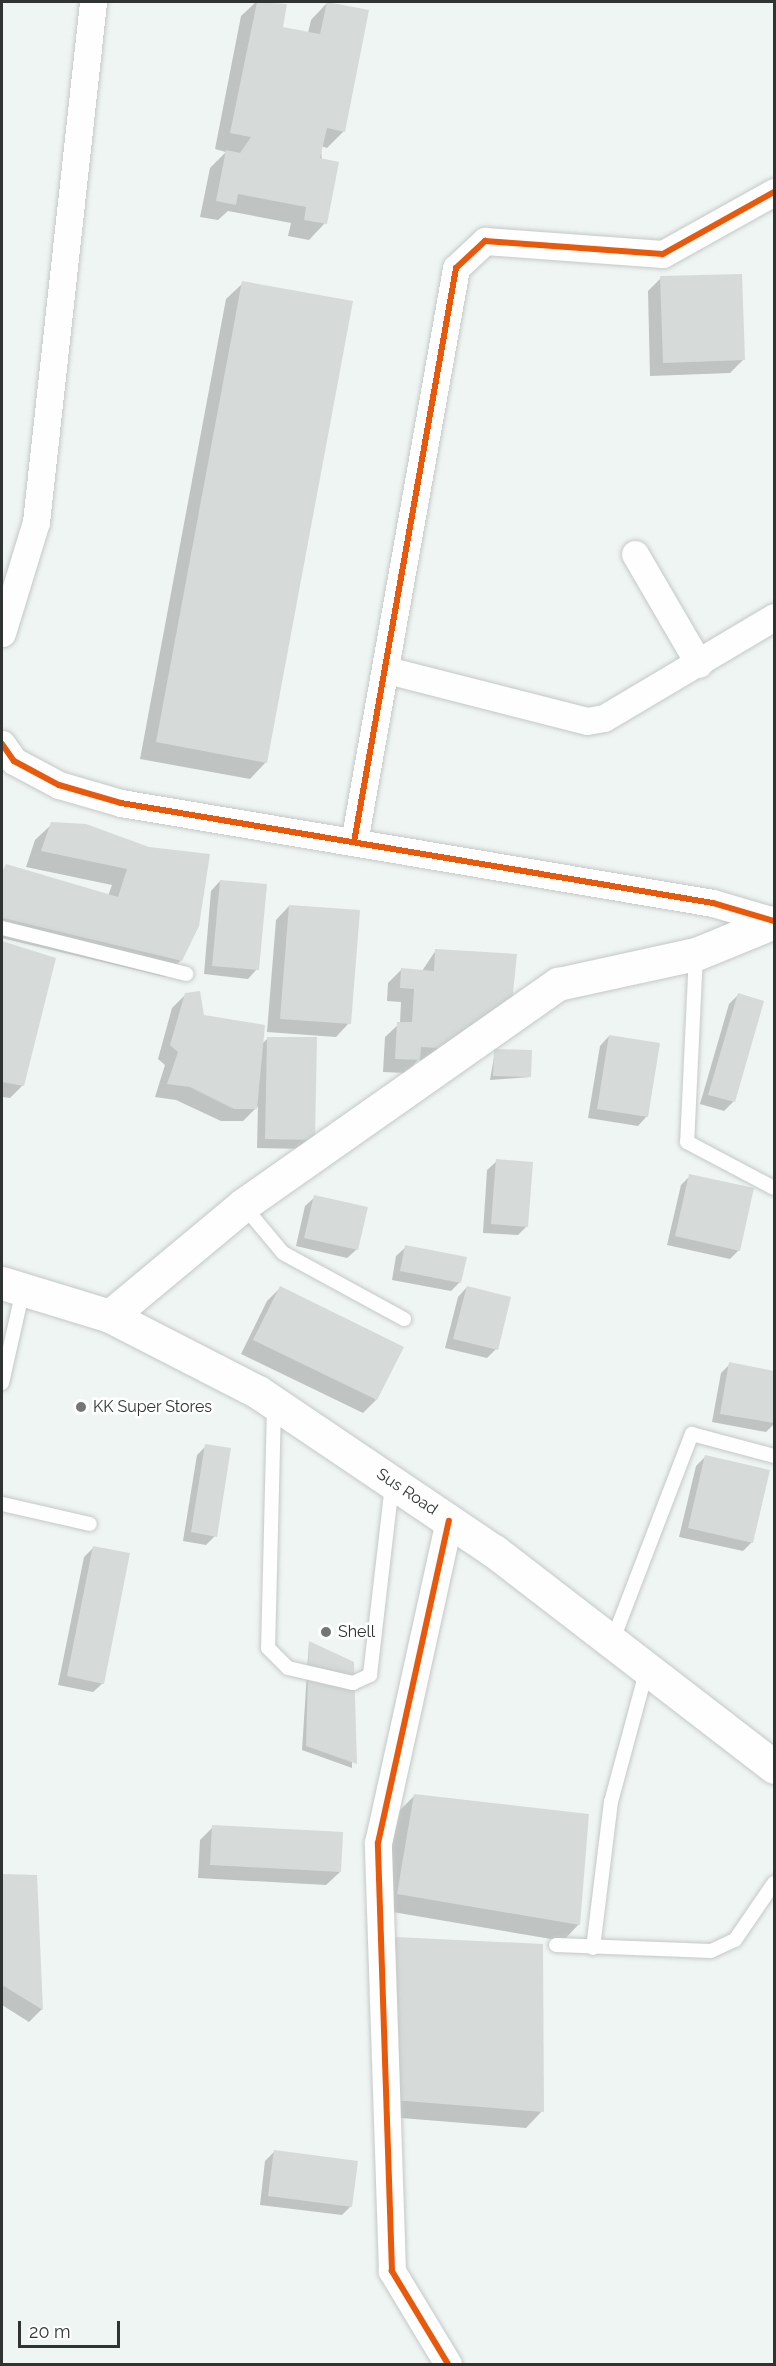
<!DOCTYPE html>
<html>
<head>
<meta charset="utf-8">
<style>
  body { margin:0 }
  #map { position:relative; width:776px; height:2366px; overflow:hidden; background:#eff5f3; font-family:Raleway,sans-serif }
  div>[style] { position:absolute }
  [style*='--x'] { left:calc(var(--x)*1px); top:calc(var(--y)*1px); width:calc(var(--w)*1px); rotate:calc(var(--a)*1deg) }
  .shadow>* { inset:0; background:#0003 }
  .building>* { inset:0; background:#d6dbd9 }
  .roads { filter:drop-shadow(0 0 2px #c4c8c7) drop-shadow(0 0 2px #c4c8c7) }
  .service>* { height:14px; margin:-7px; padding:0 7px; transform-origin:7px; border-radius:7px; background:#fdfefd }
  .minor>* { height:27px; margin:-13.5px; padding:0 13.5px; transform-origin:13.5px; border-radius:13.5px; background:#fdfefd }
  .tertiary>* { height:33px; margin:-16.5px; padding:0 16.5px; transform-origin:16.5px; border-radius:16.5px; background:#fdfefd }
  .secondary>* { height:33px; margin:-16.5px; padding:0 16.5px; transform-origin:16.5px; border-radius:16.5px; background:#fdfefd }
  .cycleway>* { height:6px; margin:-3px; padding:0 3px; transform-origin:3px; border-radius:3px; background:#e8590c }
  .dots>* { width:16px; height:16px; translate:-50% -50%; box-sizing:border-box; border:3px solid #fff; border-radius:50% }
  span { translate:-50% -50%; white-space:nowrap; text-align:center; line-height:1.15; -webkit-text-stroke:5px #fff; paint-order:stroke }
  .poi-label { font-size:16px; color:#2f3332 }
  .left { translate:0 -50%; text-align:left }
  .street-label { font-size:16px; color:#2f3332 }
  .frame { position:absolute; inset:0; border:3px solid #2f3332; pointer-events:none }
  .scale { position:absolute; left:18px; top:2321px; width:102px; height:27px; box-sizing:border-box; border:3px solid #2f3332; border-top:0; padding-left:8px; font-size:18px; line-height:21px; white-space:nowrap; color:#2f3332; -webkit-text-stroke:4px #fff; paint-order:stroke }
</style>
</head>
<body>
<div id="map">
  <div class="shadow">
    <i style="clip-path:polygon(256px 2px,285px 6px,281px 28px,308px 33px,311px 20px,327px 3px,344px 131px,327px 148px,321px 146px,325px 223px,309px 240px,288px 236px,291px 223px,228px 211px,218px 220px,200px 217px,210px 168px,226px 152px,215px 149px,241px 16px)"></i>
    <i style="clip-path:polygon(661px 278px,743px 360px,730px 373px,650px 376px,648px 291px)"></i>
    <i style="clip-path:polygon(243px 283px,266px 762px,250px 779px,140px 759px,226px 299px)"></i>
    <i style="clip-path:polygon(52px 824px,149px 848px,181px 960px,165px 977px,2px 938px,2px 871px,7px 866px,108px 896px,112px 885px,26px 867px,35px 840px)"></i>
    <i style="clip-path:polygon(220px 881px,257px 969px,248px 979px,204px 974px,211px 891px)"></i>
    <i style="clip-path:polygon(289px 906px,349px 1023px,336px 1037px,267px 1032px,276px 920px)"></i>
    <i style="clip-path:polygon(2px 943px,54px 959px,23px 1085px,10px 1098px,2px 1097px)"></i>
    <i style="clip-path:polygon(436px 950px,515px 955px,425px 1073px,426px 1061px,418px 1060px,406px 1073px,383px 1072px,385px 1037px,400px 1023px,401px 1002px,387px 1001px,388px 983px,401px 970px,422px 971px)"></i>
    <i style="clip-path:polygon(186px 994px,203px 1016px,261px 1045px,268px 1038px,314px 1140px,305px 1149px,257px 1148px,258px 1106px,243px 1121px,221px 1121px,176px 1100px,155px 1097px,165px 1065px,158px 1059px,172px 1008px)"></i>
    <i style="clip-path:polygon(738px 995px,762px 1002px,733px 1102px,724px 1111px,700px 1104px,729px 1004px)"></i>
    <i style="clip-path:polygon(609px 1036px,647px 1116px,638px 1126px,588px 1118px,600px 1046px)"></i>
    <i style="clip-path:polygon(495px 1051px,530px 1077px,490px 1080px)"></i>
    <i style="clip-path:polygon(497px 1161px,527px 1226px,518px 1235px,483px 1233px,487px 1170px)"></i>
    <i style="clip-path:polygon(690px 1176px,739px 1250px,730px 1259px,667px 1245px,681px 1185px)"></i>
    <i style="clip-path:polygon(315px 1197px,357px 1249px,347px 1258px,296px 1246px,305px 1206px)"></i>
    <i style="clip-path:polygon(406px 1247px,460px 1282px,451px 1291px,392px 1280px,396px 1256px)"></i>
    <i style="clip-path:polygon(467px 1287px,496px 1349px,487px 1358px,445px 1348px,458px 1297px)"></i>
    <i style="clip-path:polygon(280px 1288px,376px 1400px,363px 1413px,241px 1354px,267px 1301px)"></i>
    <i style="clip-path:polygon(730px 1364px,774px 1372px,774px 1424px,766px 1432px,712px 1422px,721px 1373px)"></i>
    <i style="clip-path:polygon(206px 1446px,215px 1536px,206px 1545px,183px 1541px,197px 1455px)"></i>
    <i style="clip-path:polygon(705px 1457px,752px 1542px,743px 1551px,679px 1537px,696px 1466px)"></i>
    <i style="clip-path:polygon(94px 1547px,103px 1683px,93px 1692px,58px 1685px,84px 1557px)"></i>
    <i style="clip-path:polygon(309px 1642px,353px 1663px,352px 1768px,302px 1750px)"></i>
    <i style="clip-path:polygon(414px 1796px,579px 1924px,563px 1941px,381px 1910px,398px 1812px)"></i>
    <i style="clip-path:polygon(213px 1827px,340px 1872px,326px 1885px,198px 1878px,200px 1840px)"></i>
    <i style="clip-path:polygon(2px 1876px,35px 1877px,42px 2009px,29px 2022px,2px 2005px)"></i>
    <i style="clip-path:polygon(396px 1938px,542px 2111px,526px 2128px,376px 2116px,380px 1955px)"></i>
    <i style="clip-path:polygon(275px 2151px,351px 2206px,342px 2215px,260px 2205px,265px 2161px)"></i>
  </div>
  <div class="building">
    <i style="clip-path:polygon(257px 2px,287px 4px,283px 27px,320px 34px,327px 2px,369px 10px,345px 132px,327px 128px,320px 158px,339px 162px,327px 224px,304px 220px,306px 207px,238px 194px,236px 205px,216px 201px,226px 150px,240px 153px,251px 137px,230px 133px)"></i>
    <i style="clip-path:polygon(742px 274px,745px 360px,663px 363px,660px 276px)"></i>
    <i style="clip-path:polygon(242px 281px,353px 301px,267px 763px,156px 742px)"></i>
    <i style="clip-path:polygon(51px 822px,86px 824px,149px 847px,210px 854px,199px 926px,182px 961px,2px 918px,2px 872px,6px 864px,118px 897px,127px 869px,41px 851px)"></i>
    <i style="clip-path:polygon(220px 880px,267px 884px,259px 970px,212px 966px)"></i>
    <i style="clip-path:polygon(289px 905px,360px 910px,351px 1024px,280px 1019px)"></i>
    <i style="clip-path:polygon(2px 941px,56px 958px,24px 1086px,2px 1082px)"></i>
    <i style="clip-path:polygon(435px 949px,517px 954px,511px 1012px,437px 1062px,438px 1048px,421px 1047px,420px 1060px,395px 1059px,397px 1022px,412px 1022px,414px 989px,400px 988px,401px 968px,434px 971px)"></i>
    <i style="clip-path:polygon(200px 991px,204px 1015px,265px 1025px,257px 1109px,234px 1109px,190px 1087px,167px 1084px,178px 1052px,170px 1045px,185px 993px)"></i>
    <i style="clip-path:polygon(738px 993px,764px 1001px,735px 1102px,708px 1095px)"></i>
    <i style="clip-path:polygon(609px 1035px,660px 1043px,648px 1117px,597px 1109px)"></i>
    <i style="clip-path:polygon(267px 1037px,317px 1037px,315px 1140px,265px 1139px)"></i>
    <i style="clip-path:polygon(494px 1049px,532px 1050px,531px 1077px,493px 1076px)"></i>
    <i style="clip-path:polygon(496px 1159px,533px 1162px,528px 1227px,491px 1224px)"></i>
    <i style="clip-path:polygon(689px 1174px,754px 1188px,740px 1251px,675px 1236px)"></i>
    <i style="clip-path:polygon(314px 1195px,368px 1207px,358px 1250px,304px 1238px)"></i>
    <i style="clip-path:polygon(405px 1245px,467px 1257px,461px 1283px,400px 1271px)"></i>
    <i style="clip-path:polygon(280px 1286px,404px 1347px,377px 1400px,253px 1340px)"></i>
    <i style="clip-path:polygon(467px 1286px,511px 1297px,498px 1350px,453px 1339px)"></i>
    <i style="clip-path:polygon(729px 1362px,774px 1371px,774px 1423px,720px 1414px)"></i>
    <i style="clip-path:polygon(205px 1444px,231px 1448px,217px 1537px,191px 1532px)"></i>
    <i style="clip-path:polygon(705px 1455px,770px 1470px,753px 1543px,688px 1528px)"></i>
    <i style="clip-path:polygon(93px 1546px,130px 1553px,104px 1684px,67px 1676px)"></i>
    <i style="clip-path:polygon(309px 1641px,354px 1662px,357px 1764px,306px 1746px)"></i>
    <i style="clip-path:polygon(414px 1794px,589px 1814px,580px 1925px,397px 1894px)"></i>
    <i style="clip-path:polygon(212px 1825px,343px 1832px,341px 1872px,210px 1865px)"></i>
    <i style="clip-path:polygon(2px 1874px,37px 1875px,43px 2010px,2px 1985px)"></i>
    <i style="clip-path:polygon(396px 1937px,543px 1944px,544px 2112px,392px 2100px)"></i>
    <i style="clip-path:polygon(274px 2150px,358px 2161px,352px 2207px,268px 2196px)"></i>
  </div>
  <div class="roads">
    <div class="service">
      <i style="--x:2;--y:928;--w:190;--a:14"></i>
      <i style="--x:696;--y:954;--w:188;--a:92.7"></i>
      <i style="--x:687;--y:1142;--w:98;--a:27.9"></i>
      <i style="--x:243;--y:1205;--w:62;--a:50.2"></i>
      <i style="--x:283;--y:1253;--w:138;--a:28.6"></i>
      <i style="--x:2;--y:1383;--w:95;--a:-77.3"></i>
      <i style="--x:274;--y:1406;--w:242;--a:91.4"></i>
      <i style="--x:268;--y:1648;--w:28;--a:45"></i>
      <i style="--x:288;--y:1668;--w:67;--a:13"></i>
      <i style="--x:353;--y:1683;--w:19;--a:-25"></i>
      <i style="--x:370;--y:1675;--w:192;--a:-83.4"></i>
      <i style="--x:2;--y:1504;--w:90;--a:12.8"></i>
      <i style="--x:612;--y:1642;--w:223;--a:-69"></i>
      <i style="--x:692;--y:1434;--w:85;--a:15"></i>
      <i style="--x:556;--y:1945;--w:155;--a:2.2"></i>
      <i style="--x:711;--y:1951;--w:26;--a:-25"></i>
      <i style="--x:735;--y:1940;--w:69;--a:-55.6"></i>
      <i style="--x:593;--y:1948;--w:147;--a:-83"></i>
      <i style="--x:611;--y:1802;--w:138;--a:-74.9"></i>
    </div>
    <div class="minor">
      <i style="--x:635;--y:554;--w:127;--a:59.8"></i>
      <i style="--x:2;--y:633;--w:116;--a:-73"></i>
      <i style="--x:36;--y:522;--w:523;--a:-83.74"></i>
      <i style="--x:387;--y:670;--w:206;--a:14.3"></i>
      <i style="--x:587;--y:721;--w:17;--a:-10"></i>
      <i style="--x:604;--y:718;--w:198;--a:-30.7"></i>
      <i style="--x:2;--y:744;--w:21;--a:55"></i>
      <i style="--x:14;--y:761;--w:51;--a:28.1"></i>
      <i style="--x:59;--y:785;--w:65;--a:16.2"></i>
      <i style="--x:121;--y:803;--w:600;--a:9.59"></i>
      <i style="--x:713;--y:903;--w:64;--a:16.4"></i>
      <i style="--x:354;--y:842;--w:583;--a:-79.92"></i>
      <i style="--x:456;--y:268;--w:40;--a:-43"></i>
      <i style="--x:485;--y:241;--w:178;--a:4.2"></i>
      <i style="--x:663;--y:254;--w:127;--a:-29.2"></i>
      <i style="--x:448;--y:2364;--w:109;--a:-121.1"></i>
      <i style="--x:392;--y:2271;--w:428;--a:-91.9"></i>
      <i style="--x:378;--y:1843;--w:330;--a:-77.6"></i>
    </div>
    <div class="tertiary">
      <i style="--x:110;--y:1316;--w:173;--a:-39.8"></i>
      <i style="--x:243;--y:1205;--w:385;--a:-35.1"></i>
      <i style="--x:558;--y:984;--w:141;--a:-12.3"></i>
      <i style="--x:696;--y:954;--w:84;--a:-22.3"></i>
    </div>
    <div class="secondary">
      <i style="--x:2;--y:1283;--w:113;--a:17"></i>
      <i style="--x:110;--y:1316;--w:166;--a:27.2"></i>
      <i style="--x:258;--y:1392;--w:285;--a:34"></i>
      <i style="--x:494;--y:1551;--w:354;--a:37.6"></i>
    </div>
  </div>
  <div class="cycleway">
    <i style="--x:2;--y:744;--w:21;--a:55"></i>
    <i style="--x:14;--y:761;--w:51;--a:28.1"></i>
    <i style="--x:59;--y:785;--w:65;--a:16.2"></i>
    <i style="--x:121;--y:803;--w:600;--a:9.59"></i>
    <i style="--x:713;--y:903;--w:64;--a:16.4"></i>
    <i style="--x:354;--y:842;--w:583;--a:-79.92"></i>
    <i style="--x:456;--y:268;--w:40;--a:-43"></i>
    <i style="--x:485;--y:241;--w:178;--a:4.2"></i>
    <i style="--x:663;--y:254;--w:127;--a:-29.2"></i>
    <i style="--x:448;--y:2364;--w:109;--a:-121.1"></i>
    <i style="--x:392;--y:2271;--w:428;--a:-91.9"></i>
    <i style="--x:378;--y:1843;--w:330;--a:-77.6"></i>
  </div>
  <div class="dots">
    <i style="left:81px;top:1407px;background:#727776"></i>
    <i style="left:326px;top:1632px;background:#727776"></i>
  </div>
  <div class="poi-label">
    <span class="left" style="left:93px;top:1407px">KK Super Stores</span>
    <span class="left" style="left:338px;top:1632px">Shell</span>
  </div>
  <div class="street-label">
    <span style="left:407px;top:1492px;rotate:34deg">Sus Road</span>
  </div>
  <div class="frame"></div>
  <div class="scale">20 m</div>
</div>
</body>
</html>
